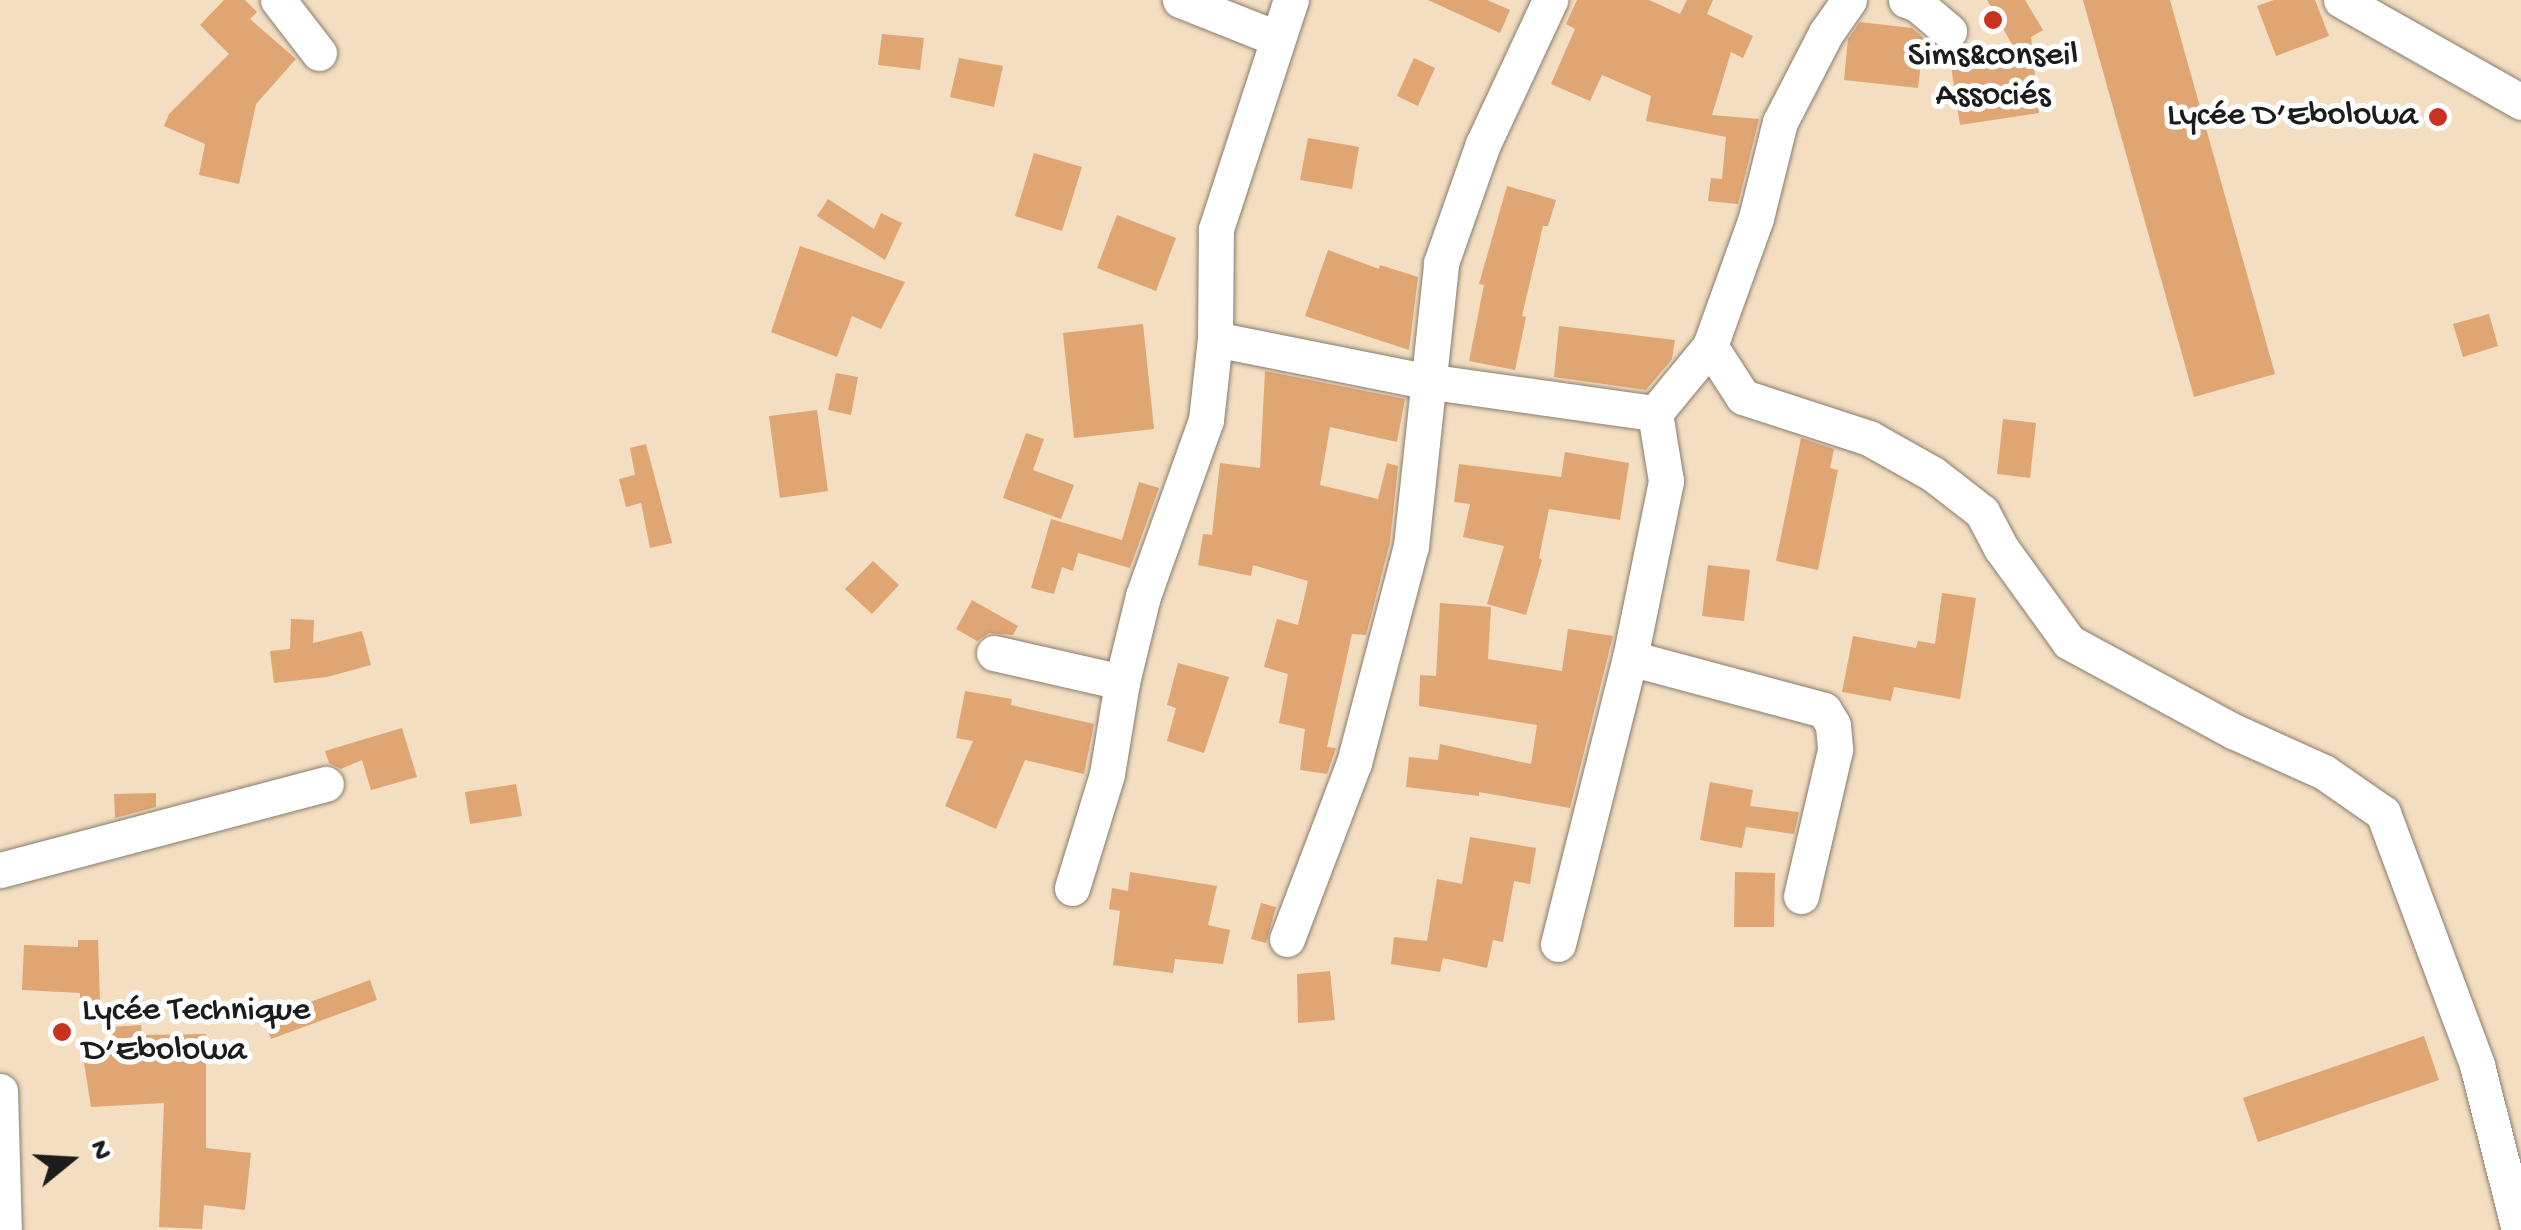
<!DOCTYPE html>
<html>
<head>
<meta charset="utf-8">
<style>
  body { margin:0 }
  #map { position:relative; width:2521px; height:1230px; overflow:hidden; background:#f3dec1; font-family:"Gochi Hand",sans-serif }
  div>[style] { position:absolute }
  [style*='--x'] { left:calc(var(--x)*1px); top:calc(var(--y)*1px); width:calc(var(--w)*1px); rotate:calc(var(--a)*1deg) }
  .building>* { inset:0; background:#dfa573 }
  .roads { filter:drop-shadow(0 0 2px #887d6e) drop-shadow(0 0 2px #887d6e) }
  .minor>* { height:35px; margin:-17.5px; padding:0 17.5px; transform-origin:17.5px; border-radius:17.5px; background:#fff }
  .dots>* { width:28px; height:28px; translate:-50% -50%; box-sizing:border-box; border:5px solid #fff; border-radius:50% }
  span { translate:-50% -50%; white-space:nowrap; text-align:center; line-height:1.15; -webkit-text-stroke:10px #fff; paint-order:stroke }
  .poi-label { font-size:35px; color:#1c1c1c }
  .right { translate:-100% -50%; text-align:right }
  .left { translate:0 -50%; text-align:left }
  .north { position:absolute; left:20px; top:1110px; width:100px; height:100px; -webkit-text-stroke:8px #fff; paint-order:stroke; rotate:72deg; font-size:28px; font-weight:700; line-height:40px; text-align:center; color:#1c1c1c }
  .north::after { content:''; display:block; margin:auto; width:35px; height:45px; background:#1c1c1c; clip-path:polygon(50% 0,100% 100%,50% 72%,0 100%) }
</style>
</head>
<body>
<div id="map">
  <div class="building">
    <i style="clip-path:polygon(224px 0,245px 0,257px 12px,250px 19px,296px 59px,256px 104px,239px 184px,199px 175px,205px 144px,164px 126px,169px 114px,229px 54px,200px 25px)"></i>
    <i style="clip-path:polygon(1428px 0,1487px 0,1510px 10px,1500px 33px)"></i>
    <i style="clip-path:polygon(1577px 0,1649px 0,1680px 14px,1687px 0,1713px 0,1707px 14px,1753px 36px,1743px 58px,1731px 52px,1712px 115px,1759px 119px,1738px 204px,1708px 201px,1711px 178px,1722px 179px,1726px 137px,1646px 121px,1651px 96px,1602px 75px,1590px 101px,1551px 84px,1575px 29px,1566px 24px)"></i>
    <i style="clip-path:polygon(1987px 0,2025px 0,2043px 30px,2031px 37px,2039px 113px,1960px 125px,1950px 60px,2013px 46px)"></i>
    <i style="clip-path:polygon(2083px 0,2170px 0,2275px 374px,2194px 397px)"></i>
    <i style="clip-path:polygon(2274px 0,2315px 0,2329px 36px,2276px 56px,2257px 6px)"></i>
    <i style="clip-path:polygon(1860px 22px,1912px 28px,1924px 38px,1918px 88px,1844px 80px,1848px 39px)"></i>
    <i style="clip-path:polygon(882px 34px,924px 38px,920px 70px,878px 65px)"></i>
    <i style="clip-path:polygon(959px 58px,1003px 66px,994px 107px,950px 97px)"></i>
    <i style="clip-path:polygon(1414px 58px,1435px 68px,1418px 106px,1397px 96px)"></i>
    <i style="clip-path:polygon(1308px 138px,1359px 147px,1352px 189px,1300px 180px)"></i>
    <i style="clip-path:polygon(1034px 153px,1082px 167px,1062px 231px,1015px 216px)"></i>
    <i style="clip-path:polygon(1507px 186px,1556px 200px,1548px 226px,1543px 226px,1522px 316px,1526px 317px,1515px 370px,1469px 361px,1484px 285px,1479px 284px)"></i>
    <i style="clip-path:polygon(828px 199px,874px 229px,881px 213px,902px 223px,885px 260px,817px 216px)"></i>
    <i style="clip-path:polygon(1117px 215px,1176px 238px,1156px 291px,1097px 268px)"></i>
    <i style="clip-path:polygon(800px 246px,905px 282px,881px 329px,852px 316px,837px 357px,771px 332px)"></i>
    <i style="clip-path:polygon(1328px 250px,1379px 269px,1380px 265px,1418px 277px,1409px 350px,1305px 316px)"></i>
    <i style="clip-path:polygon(2489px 314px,2498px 346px,2463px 357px,2453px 324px)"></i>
    <i style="clip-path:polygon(1143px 324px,1154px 429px,1074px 438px,1063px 333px)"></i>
    <i style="clip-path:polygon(1559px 326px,1675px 340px,1672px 359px,1646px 390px,1554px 377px)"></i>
    <i style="clip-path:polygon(1265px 371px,1405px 399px,1397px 442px,1330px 427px,1320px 485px,1378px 499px,1387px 463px,1398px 466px,1390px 542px,1366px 635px,1352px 634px,1327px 747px,1336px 748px,1327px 774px,1300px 770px,1305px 729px,1279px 723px,1288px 674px,1264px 667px,1277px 619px,1298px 625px,1308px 581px,1253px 565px,1251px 576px,1198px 565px,1203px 534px,1212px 535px,1220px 463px,1260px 468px)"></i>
    <i style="clip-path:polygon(836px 373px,858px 377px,851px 415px,828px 410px)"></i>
    <i style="clip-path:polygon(817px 410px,828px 491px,780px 498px,769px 416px)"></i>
    <i style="clip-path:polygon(2003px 419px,2036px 423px,2030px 478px,1997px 474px)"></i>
    <i style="clip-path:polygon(1026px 433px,1044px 439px,1033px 470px,1074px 485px,1061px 519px,1003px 498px)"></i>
    <i style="clip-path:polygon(1801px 438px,1834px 449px,1830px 468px,1838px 470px,1818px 570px,1776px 561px)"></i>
    <i style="clip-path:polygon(646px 444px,672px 543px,650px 548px,641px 503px,626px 507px,619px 479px,635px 475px,630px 448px)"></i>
    <i style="clip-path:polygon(1565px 452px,1629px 463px,1620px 520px,1549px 509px,1539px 558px,1542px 560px,1526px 615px,1487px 604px,1504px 546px,1463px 537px,1470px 504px,1454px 502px,1459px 464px,1561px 477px)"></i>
    <i style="clip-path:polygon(1139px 482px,1159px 488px,1130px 568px,1078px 553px,1073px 571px,1062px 567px,1054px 594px,1031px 588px,1051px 519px,1122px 540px)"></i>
    <i style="clip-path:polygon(873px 561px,899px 585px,872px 614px,845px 589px)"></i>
    <i style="clip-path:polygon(1708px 565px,1750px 570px,1744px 621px,1702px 616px)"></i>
    <i style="clip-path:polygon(1942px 593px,1976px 598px,1960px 699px,1894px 687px,1891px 701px,1842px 692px,1853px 636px,1916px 648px,1918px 641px,1935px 644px)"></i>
    <i style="clip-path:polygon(972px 600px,1018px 626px,1013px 635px,989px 633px,977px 641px,956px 629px)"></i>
    <i style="clip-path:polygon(1440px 603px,1491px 607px,1488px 659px,1562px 671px,1568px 629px,1613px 636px,1570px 808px,1479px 792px,1479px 796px,1406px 787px,1409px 757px,1438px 760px,1440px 744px,1531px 764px,1537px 725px,1419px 706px,1420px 675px,1436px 676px)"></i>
    <i style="clip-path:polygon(291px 619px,314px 620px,313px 643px,362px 631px,371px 665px,327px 677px,274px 683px,270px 651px,290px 649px)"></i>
    <i style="clip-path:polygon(1178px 663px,1229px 677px,1204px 753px,1167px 741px,1176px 708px,1167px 705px)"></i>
    <i style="clip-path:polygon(965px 691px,1012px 699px,1011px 705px,1094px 724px,1084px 774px,1025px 760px,996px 829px,945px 806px,973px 741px,956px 738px)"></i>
    <i style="clip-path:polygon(402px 728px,417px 777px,371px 790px,362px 760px,341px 769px,329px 763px,325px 751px)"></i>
    <i style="clip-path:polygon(1710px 782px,1753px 790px,1750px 806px,1799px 812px,1794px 834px,1746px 827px,1742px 848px,1700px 840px)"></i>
    <i style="clip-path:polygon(516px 784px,522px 816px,470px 824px,465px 792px)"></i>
    <i style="clip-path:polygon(156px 793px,156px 807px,115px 818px,114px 794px)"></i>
    <i style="clip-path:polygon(1470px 837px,1536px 848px,1530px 884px,1514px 881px,1503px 942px,1493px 940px,1487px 968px,1443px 958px,1440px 972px,1391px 964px,1394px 937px,1427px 941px,1437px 879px,1462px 884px)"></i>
    <i style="clip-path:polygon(1130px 872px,1217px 886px,1208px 925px,1230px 930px,1223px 964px,1175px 959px,1173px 973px,1113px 965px,1120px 911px,1109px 909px,1112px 888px,1128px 891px)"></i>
    <i style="clip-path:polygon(1735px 872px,1775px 873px,1774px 927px,1734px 927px)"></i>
    <i style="clip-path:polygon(1261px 903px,1276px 907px,1266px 943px,1251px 939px)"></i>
    <i style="clip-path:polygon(78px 940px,98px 940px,100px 1002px,80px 1002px,80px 993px,22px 990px,24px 945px,78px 947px)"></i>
    <i style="clip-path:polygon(1330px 971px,1335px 1020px,1298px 1023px,1297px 974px)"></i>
    <i style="clip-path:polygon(370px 980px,377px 1000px,271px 1039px,264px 1019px)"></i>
    <i style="clip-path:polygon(141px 1025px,142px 1035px,206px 1034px,206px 1148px,251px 1153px,245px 1210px,204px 1205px,202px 1229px,159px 1227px,164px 1103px,91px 1107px,83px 1056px,114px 1052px,112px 1027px)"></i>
    <i style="clip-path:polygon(2424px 1036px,2439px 1080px,2258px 1142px,2243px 1098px)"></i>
  </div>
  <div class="roads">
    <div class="minor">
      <i style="--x:278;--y:0;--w:67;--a:52.3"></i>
      <i style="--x:1180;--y:0;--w:103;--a:21.6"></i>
      <i style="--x:1906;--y:0;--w:12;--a:20"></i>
      <i style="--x:1917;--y:4;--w:42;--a:40.2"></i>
      <i style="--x:2341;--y:0;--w:207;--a:29.5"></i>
      <i style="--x:1215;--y:339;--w:215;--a:11.3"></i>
      <i style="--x:1426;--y:381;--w:231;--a:8"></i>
      <i style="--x:1710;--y:346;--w:61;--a:57.1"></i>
      <i style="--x:1743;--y:397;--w:133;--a:18"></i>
      <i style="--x:1869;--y:438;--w:73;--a:29.4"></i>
      <i style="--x:1933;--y:474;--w:62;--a:37.8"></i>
      <i style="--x:1982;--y:512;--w:41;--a:62.2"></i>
      <i style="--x:2001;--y:548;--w:116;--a:54.1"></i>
      <i style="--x:2069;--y:642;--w:187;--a:28.5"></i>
      <i style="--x:2233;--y:731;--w:100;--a:24.3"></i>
      <i style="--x:2324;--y:772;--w:72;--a:34.8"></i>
      <i style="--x:2383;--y:813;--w:269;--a:69.5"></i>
      <i style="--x:2477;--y:1065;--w:170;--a:75.7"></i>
      <i style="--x:994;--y:653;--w:131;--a:12.8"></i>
      <i style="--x:1630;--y:658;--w:201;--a:15"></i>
      <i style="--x:1824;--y:710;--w:17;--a:59"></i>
      <i style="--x:1833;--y:725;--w:25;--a:85"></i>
      <i style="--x:1835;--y:750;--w:150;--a:103.1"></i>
      <i style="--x:0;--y:870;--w:337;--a:-14.8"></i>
      <i style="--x:1072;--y:888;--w:119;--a:-72.9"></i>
      <i style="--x:1107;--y:774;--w:93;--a:-80.7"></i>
      <i style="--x:1122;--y:682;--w:89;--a:-76.3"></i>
      <i style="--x:1143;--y:596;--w:187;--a:-70.3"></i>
      <i style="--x:1206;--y:420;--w:81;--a:-83.7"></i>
      <i style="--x:1215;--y:339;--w:110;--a:-89.5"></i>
      <i style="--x:1216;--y:229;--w:241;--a:-71.9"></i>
      <i style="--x:1287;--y:939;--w:188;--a:-69.2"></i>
      <i style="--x:1354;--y:763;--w:224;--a:-75.3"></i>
      <i style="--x:1411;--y:546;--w:285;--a:-83.9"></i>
      <i style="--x:1441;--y:263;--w:126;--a:-70.6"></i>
      <i style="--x:1483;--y:144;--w:159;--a:-65"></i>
      <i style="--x:1558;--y:944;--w:295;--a:-75.9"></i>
      <i style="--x:1630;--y:658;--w:181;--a:-78.5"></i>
      <i style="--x:1666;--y:481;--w:69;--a:-99.2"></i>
      <i style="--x:1655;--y:413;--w:87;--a:-50.6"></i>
      <i style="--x:1710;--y:346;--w:136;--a:-70.2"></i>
      <i style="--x:1756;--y:218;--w:99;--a:-76"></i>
      <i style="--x:1780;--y:122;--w:100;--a:-62.7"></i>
      <i style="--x:1826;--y:33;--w:40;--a:-55.1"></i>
      <i style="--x:0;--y:1091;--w:139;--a:88.4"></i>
    </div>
  </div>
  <div class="dots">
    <i style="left:1993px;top:20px;background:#c8321e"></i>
    <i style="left:2438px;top:117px;background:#c8321e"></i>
    <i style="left:62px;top:1032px;background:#c8321e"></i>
  </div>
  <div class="poi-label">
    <span style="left:1993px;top:77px">Sims&amp;conseil<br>Associés</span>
    <span class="right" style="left:2418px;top:117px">Lycée D’Ebolowa</span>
    <span class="left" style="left:82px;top:1032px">Lycée Technique<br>D’Ebolowa</span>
  </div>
  <div class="north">N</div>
</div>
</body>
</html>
